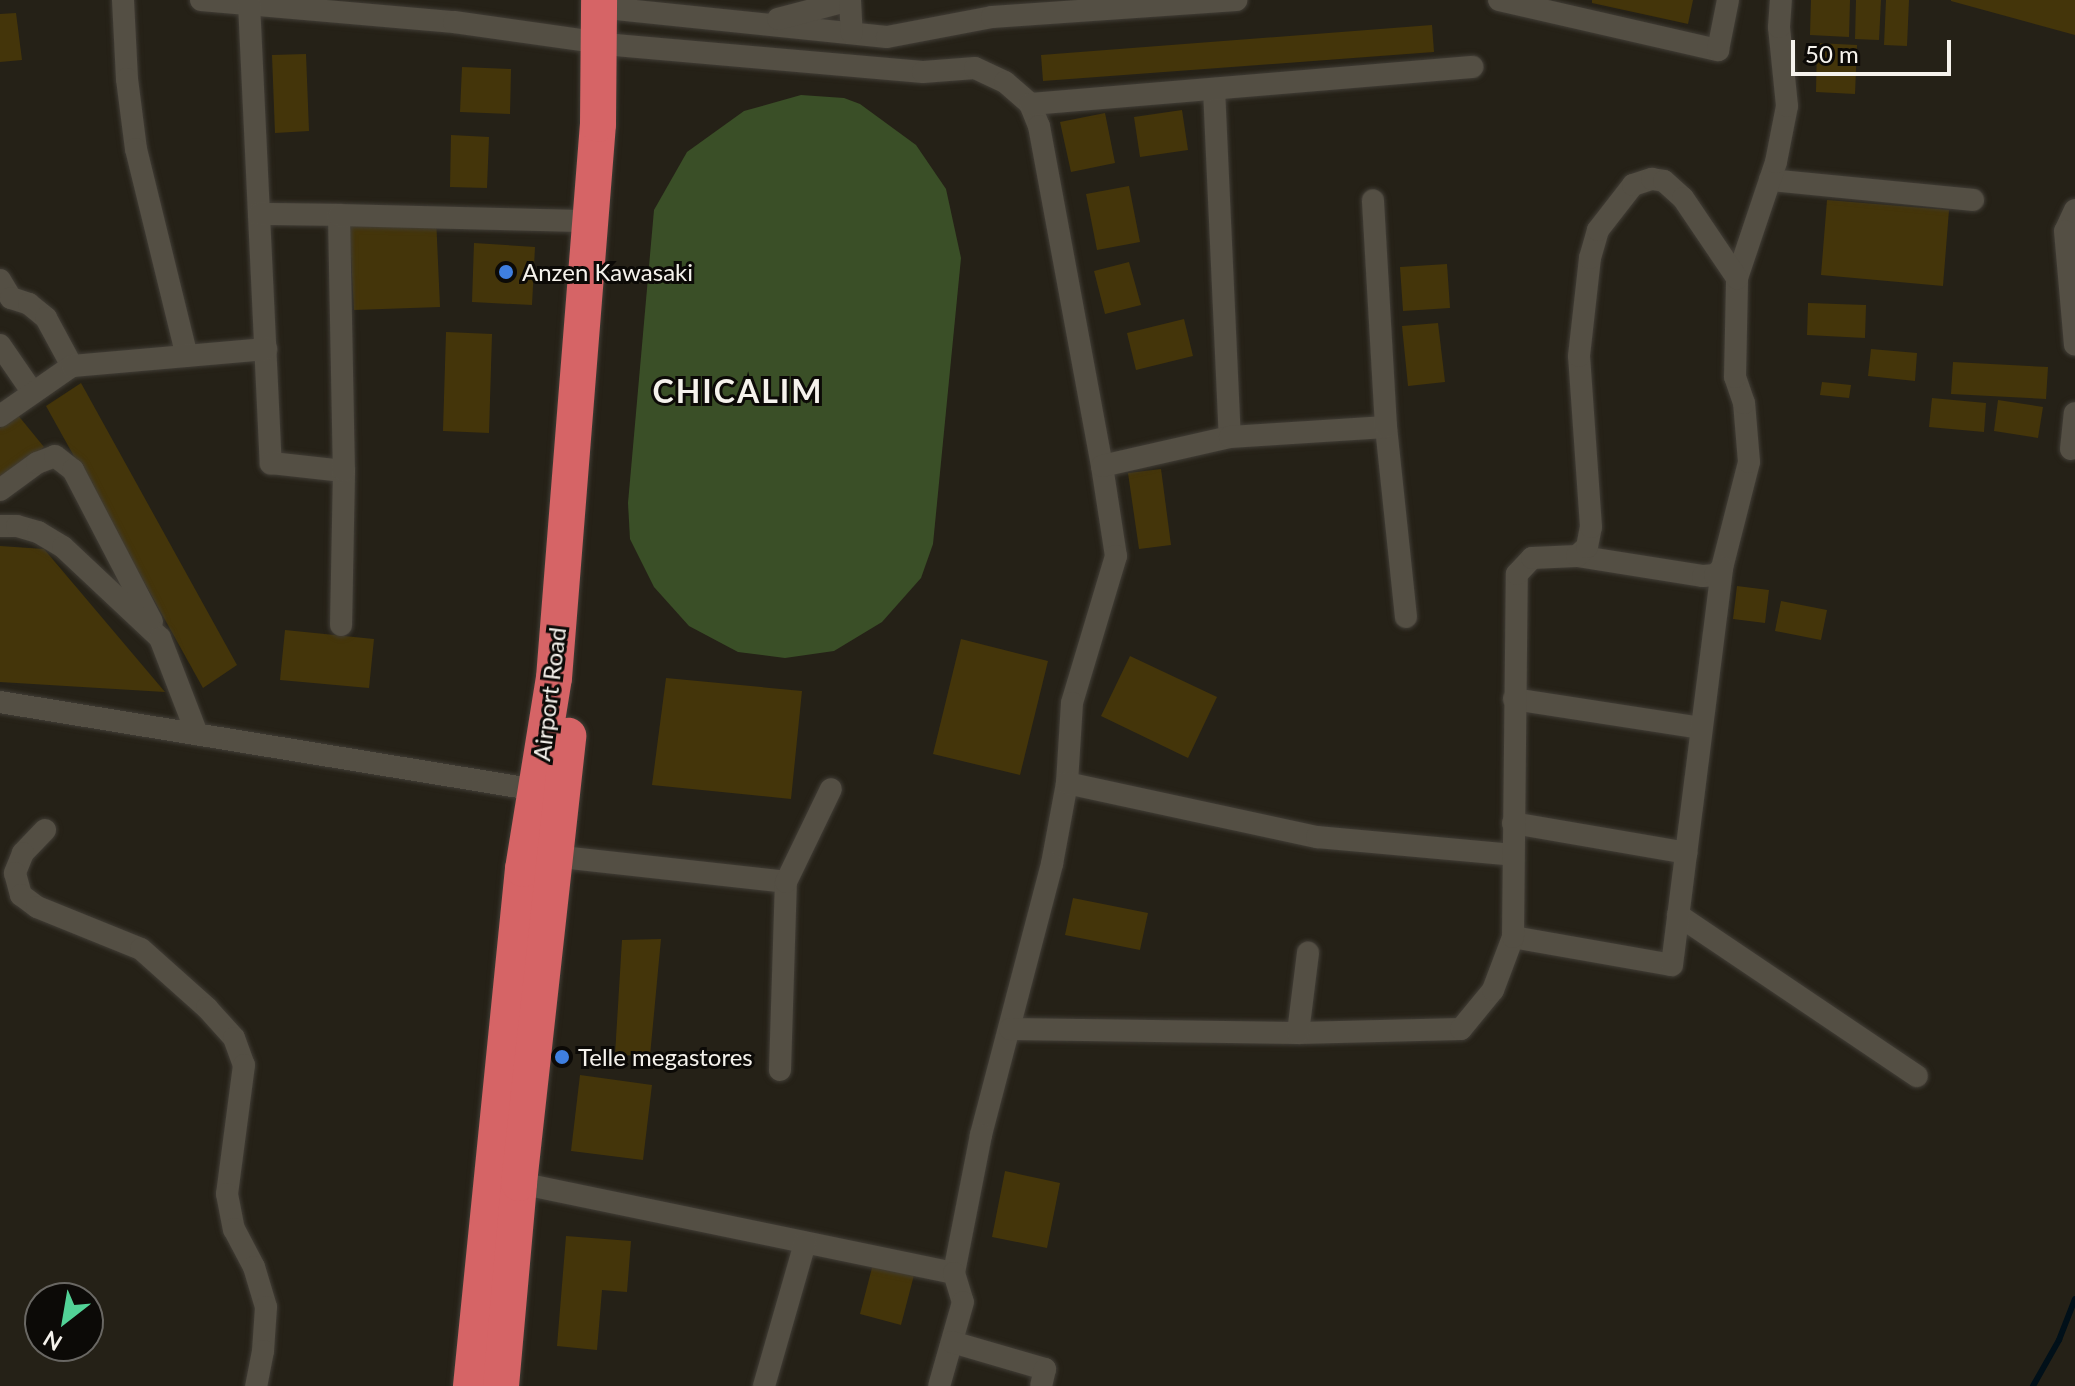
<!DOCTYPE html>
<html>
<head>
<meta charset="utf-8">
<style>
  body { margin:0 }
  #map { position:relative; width:2075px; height:1386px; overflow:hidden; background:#252117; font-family:Lato,sans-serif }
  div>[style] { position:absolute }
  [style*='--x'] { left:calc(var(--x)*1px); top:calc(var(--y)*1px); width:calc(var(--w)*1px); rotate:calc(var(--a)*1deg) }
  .green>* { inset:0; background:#3a4f27 }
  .stream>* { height:6px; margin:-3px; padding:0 3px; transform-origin:3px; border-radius:3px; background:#011019 }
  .building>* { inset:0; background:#44350a }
  .roads { filter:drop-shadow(0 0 2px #413d36) drop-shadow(0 0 2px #413d36) }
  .minor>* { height:22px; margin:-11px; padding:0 11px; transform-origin:11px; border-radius:11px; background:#544f44 }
  .trunk>* { height:36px; margin:-18px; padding:0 18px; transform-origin:18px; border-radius:18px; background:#d66466 }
  .dots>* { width:22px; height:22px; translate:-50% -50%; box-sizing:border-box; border:4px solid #0c0a07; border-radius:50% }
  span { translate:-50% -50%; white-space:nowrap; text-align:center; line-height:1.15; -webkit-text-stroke:6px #0c0a07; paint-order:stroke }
  .poi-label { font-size:24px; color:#f5f2ec }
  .left { translate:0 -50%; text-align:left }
  .street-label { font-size:24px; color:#f5f2ec }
  .district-label { font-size:32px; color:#f5f2ec; font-weight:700; letter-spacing:2px }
  .north { position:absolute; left:24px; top:1282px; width:80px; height:80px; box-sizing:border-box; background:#0c0a07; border:2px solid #696763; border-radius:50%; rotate:211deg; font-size:22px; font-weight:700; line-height:32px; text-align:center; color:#f5f2ec }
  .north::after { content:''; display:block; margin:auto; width:28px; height:36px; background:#52d397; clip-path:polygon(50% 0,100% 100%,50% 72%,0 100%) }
  .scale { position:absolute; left:1791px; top:40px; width:160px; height:36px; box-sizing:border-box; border:4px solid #f5f2ec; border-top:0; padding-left:10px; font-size:24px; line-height:28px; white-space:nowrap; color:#f5f2ec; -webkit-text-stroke:6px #0c0a07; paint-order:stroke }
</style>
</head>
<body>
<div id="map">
  <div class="green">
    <i style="clip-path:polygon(801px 95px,844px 98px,860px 104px,916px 145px,946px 189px,961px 258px,933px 544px,921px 578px,882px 622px,834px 651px,785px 658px,738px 652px,689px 626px,654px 587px,630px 539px,628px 503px,654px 210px,687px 152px,744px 111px)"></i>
  </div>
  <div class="stream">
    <i style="--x:2033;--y:1386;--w:53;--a:-60.5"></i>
    <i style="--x:2059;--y:1340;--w:44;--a:-68.7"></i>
  </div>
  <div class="building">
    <i style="clip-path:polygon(1592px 0,1693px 0,1688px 24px,1592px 3px)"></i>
    <i style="clip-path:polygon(1811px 0,1850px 0,1849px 37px,1810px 35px)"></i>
    <i style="clip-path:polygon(1856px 0,1881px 0,1879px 40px,1855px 39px)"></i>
    <i style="clip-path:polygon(1886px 0,1909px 0,1907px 46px,1884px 45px)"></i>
    <i style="clip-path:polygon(1951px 0,2075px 0,2075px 35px,1951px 1px)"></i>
    <i style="clip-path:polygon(16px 13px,22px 60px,0 62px,0 14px)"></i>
    <i style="clip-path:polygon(1432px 25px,1434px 52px,1043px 81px,1041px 55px)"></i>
    <i style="clip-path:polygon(1817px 43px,1857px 45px,1855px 94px,1816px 92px)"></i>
    <i style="clip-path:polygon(306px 54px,309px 131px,275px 133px,272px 55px)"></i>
    <i style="clip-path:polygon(462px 67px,511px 69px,510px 114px,460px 112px)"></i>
    <i style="clip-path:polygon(1182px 110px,1188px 150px,1140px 157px,1134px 117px)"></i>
    <i style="clip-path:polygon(1105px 113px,1115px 163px,1071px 172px,1060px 122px)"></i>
    <i style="clip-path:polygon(451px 135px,489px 137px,487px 188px,450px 187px)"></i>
    <i style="clip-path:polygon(1129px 186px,1140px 242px,1097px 250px,1086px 194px)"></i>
    <i style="clip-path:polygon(1827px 200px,1949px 210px,1943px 286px,1821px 275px)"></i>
    <i style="clip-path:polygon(436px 217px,440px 307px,354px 310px,349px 221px)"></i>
    <i style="clip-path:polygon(474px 243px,535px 247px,532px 305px,472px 302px)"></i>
    <i style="clip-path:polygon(1129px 262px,1141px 305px,1105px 314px,1094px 271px)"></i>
    <i style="clip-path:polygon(1447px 264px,1450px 308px,1403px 311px,1400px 267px)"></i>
    <i style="clip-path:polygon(1808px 303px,1866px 305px,1865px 338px,1807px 335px)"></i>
    <i style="clip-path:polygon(1184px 319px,1193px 356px,1136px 370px,1127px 333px)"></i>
    <i style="clip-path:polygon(1438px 323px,1445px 382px,1408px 386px,1402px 326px)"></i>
    <i style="clip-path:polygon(446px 332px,492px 334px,489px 433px,443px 431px)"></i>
    <i style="clip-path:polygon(1871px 349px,1917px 353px,1915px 381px,1868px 376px)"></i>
    <i style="clip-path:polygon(1953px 362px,2048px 367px,2046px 399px,1951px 394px)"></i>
    <i style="clip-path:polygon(1822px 382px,1851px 385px,1849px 398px,1820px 395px)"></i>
    <i style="clip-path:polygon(81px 383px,237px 665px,203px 688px,46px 406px)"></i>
    <i style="clip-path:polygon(1932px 398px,1986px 403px,1984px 432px,1929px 427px)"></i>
    <i style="clip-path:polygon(1998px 400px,2043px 407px,2038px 438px,1994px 431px)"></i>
    <i style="clip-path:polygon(17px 414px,44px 447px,0 483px,0 428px)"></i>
    <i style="clip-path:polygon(1161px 469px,1171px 545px,1139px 549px,1128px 473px)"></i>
    <i style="clip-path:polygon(0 546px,44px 549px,165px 692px,0 682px)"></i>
    <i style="clip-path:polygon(1737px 586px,1769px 590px,1765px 623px,1733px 619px)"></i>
    <i style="clip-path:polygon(1781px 601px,1827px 610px,1821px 640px,1775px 631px)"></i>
    <i style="clip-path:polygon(285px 630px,374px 639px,369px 688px,280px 680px)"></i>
    <i style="clip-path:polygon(961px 639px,1048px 661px,1020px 775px,933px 754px)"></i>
    <i style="clip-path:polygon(1130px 656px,1217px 697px,1188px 758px,1101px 716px)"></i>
    <i style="clip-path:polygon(666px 678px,802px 691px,791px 799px,652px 785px)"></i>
    <i style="clip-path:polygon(1073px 898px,1148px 913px,1140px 950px,1065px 935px)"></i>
    <i style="clip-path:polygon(661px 939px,650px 1056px,615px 1055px,622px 940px)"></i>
    <i style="clip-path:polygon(580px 1075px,652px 1085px,643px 1160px,571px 1151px)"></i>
    <i style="clip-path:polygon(1005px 1171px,1060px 1183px,1047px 1248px,992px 1237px)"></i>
    <i style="clip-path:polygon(566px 1236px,631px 1241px,627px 1292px,602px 1290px,597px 1350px,557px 1346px)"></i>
    <i style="clip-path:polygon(873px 1264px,914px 1275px,901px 1325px,860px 1314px)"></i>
  </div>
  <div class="roads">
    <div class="minor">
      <i style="--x:123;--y:0;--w:79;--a:87.1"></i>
      <i style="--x:127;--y:79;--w:71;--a:82.7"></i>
      <i style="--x:136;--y:149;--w:213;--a:76.2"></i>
      <i style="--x:201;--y:0;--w:254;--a:5"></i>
      <i style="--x:454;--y:22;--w:163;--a:8.1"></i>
      <i style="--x:615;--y:45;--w:309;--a:5"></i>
      <i style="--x:923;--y:72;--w:52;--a:-4.4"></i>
      <i style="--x:975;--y:68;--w:33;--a:25"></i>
      <i style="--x:1005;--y:82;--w:33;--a:41"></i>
      <i style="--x:1030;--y:104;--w:24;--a:68"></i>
      <i style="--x:1039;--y:126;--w:346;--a:79.5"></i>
      <i style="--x:1102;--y:466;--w:91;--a:81.2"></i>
      <i style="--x:1116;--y:556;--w:153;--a:106.7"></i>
      <i style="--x:1072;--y:703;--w:80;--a:93.6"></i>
      <i style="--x:1067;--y:783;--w:82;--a:100.5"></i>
      <i style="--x:1052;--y:864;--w:280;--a:104.7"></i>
      <i style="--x:981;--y:1135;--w:141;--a:101.1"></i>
      <i style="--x:1499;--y:0;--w:225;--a:12.9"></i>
      <i style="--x:1718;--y:50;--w:51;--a:-78.7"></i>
      <i style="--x:249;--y:3;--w:461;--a:87.3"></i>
      <i style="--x:271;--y:463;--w:73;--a:6.3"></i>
      <i style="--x:344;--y:471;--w:154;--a:91.1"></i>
      <i style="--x:616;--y:9;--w:272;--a:5.9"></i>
      <i style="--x:887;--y:37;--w:107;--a:-10.8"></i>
      <i style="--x:992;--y:17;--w:245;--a:-4"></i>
      <i style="--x:778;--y:19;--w:74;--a:-14.8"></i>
      <i style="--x:850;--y:0;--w:33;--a:87"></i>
      <i style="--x:1214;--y:89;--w:348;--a:87.4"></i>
      <i style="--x:1030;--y:104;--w:444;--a:-4.8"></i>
      <i style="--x:1770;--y:180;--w:204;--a:5.6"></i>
      <i style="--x:2075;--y:210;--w:23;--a:115"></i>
      <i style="--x:2065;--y:231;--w:114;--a:85"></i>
      <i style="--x:259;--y:214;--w:80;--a:0.7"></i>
      <i style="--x:339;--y:215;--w:256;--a:88.9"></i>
      <i style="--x:339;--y:215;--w:251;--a:1.4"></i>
      <i style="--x:0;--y:280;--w:21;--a:59"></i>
      <i style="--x:11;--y:298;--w:19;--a:18"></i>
      <i style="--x:29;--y:304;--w:22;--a:39"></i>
      <i style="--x:46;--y:318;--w:55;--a:61.6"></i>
      <i style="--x:0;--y:345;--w:58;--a:55.5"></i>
      <i style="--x:0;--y:416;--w:88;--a:-34.8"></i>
      <i style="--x:72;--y:366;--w:195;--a:-5"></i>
      <i style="--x:1386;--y:427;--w:191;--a:84"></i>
      <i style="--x:2071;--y:449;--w:36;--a:-84"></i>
      <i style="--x:1102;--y:466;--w:131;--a:-12.8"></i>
      <i style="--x:1230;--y:437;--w:156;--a:-3.7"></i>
      <i style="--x:1386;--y:427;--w:227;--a:-93.3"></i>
      <i style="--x:0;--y:490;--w:46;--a:-36.1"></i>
      <i style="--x:37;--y:463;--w:19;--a:-21"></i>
      <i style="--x:55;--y:456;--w:23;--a:38"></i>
      <i style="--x:73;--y:470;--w:171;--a:62.5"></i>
      <i style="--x:0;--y:526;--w:17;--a:0"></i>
      <i style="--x:17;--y:526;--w:22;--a:16"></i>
      <i style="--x:38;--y:532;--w:29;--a:31"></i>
      <i style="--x:63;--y:547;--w:133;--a:43.2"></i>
      <i style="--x:160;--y:638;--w:103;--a:68.9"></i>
      <i style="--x:1577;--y:556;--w:128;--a:9"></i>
      <i style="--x:1703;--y:576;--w:12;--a:-5"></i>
      <i style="--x:1715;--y:575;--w:10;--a:-45"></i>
      <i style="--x:1722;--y:568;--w:109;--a:-75.7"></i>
      <i style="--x:1749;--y:462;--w:59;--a:-94.8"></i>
      <i style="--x:1744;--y:403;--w:28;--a:-109"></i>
      <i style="--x:1735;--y:377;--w:99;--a:-88.8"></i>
      <i style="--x:1737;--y:278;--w:122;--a:-71.4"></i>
      <i style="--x:1776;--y:162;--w:57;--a:-78.9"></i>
      <i style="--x:1787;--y:106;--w:79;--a:-95.8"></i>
      <i style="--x:1779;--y:27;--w:27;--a:-86"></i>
      <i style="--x:1514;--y:699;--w:189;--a:8.8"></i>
      <i style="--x:0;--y:702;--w:544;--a:9.31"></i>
      <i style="--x:1067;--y:783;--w:256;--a:12.2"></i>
      <i style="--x:1317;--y:837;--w:197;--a:5.2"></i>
      <i style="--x:1513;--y:823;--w:176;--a:9.8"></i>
      <i style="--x:45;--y:830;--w:32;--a:134"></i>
      <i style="--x:23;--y:853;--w:22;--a:112"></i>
      <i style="--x:15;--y:873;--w:23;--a:75"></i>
      <i style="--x:21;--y:895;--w:20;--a:37"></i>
      <i style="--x:37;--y:907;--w:112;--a:22"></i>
      <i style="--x:141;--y:949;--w:89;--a:41.8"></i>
      <i style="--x:207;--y:1008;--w:40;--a:48"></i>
      <i style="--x:234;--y:1038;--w:29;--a:70"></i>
      <i style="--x:244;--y:1065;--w:130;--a:97.5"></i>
      <i style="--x:227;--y:1194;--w:36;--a:79"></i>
      <i style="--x:234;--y:1229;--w:43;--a:62.2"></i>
      <i style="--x:254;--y:1267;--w:42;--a:73.3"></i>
      <i style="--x:266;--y:1307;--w:44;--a:93.9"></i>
      <i style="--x:263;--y:1351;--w:36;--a:101"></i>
      <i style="--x:543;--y:855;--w:244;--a:6.3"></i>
      <i style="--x:1678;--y:915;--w:288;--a:34"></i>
      <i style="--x:1513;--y:937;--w:161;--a:10"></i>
      <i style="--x:1672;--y:965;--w:400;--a:-82.8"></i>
      <i style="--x:1010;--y:1029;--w:288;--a:0.8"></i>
      <i style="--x:1298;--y:1033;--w:163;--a:-1.4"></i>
      <i style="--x:1461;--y:1029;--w:50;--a:-50.6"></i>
      <i style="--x:1493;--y:990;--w:57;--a:-69.3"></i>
      <i style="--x:1513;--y:937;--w:363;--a:-89.4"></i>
      <i style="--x:1517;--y:574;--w:22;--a:-47"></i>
      <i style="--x:1532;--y:558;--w:45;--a:-2.5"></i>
      <i style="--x:1577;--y:556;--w:13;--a:-42"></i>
      <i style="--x:1587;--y:547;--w:20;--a:-79"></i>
      <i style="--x:1591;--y:527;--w:171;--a:-94"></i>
      <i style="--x:1579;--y:356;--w:99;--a:-83.6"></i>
      <i style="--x:1590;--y:258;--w:29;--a:-74"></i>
      <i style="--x:1598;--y:230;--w:57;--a:-52.1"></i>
      <i style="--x:1633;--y:185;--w:20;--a:-18"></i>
      <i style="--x:1652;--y:179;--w:12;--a:9"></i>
      <i style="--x:1664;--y:181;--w:25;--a:42"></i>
      <i style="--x:1683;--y:198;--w:97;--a:56"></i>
      <i style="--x:1298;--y:1033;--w:81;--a:-82.9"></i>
      <i style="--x:780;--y:1070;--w:188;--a:-88.2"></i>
      <i style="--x:786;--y:882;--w:103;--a:-64.2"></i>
      <i style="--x:519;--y:1183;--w:444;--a:11.7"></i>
      <i style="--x:954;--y:1273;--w:30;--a:73"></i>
      <i style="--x:963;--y:1302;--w:87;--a:105.9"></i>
      <i style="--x:952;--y:1342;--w:97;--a:16.2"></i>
      <i style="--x:1045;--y:1369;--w:17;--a:103"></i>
      <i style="--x:764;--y:1386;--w:149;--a:-74"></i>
    </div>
    <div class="trunk">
      <i style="--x:471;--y:1386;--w:520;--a:-84.26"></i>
      <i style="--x:523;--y:869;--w:193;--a:-80.8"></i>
      <i style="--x:554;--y:678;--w:556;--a:-85.46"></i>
      <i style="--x:598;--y:124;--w:124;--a:-89.5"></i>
      <i style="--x:501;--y:1386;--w:204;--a:-84.9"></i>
      <i style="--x:519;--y:1183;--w:450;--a:-83.7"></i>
    </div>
  </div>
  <div class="dots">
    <i style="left:506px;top:272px;background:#3f7fe0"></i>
    <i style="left:562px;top:1057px;background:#3f7fe0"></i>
  </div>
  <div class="poi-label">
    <span class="left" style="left:522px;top:272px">Anzen Kawasaki</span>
    <span class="left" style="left:578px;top:1057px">Telle megastores</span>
  </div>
  <div class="street-label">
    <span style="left:549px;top:694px;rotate:-83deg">Airport Road</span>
  </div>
  <div class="district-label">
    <span style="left:738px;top:391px">CHICALIM</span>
  </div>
  <div class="north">N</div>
  <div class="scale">50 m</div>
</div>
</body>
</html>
